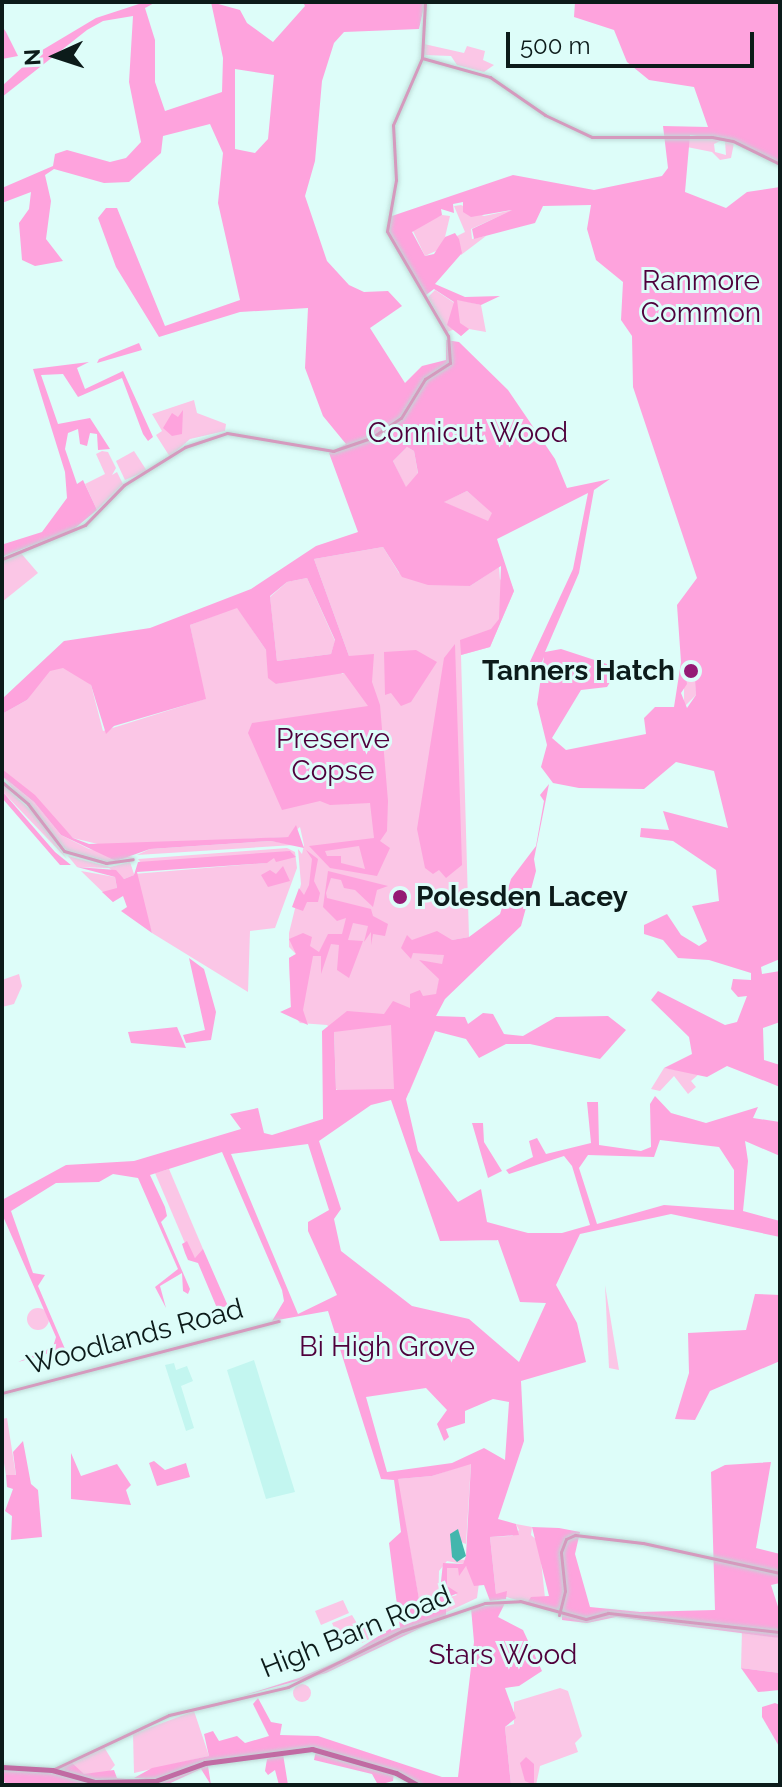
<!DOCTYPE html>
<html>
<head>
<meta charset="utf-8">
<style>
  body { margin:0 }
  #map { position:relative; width:782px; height:1787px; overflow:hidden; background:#ddfdf9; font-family:Raleway,sans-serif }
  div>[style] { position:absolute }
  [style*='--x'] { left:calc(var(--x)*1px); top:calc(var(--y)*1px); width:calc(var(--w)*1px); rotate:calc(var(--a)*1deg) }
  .built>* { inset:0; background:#c3f6f0 }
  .green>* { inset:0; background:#fbc6e6 }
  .round { border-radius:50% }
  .forest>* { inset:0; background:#fea3dd }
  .water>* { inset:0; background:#43b6ad }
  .roads { filter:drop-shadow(0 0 2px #bcd9d5) drop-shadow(0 0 2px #bcd9d5) }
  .street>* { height:3px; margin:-1.5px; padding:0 1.5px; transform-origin:1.5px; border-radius:1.5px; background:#d59abe }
  .secondary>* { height:5px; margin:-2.5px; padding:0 2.5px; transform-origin:2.5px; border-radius:2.5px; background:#c16ba3 }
  .dots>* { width:22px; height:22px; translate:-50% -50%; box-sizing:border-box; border:4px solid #ddfdf9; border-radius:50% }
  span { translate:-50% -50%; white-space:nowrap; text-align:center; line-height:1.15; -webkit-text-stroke:6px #ddfdf9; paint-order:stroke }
  .park-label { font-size:28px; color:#4f003c }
  .poi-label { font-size:28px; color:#0c1b1a; font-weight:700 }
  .right { translate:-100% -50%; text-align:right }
  .left { translate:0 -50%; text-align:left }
  .street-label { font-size:28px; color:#0c1b1a }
  .frame { position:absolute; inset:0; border:4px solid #0c1b1a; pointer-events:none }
  .north { position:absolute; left:16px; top:16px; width:80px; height:80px; -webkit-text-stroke:6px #ddfdf9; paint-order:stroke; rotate:267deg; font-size:22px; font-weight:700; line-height:32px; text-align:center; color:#0c1b1a }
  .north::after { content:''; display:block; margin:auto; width:28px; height:36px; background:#0c1b1a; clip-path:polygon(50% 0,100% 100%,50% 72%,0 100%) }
  .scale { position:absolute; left:506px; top:32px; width:248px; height:36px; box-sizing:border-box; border:4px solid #0c1b1a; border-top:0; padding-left:10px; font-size:24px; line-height:28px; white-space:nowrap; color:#0c1b1a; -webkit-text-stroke:6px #ddfdf9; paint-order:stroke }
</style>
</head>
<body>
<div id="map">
  <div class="built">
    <i style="clip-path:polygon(254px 1360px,295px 1492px,266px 1499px,227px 1370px)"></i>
    <i style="clip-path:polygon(174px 1363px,176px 1370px,187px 1366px,193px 1381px,181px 1386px,194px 1428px,186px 1431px,165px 1365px)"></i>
  </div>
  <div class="green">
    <i style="clip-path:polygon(424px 44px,464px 53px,467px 46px,485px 51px,483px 60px,494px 65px,484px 72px,457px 65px,451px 56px,424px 55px)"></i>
    <i style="clip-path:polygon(689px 136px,722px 140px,714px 144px,715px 152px,726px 155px,725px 141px,734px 143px,731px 158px,720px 160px,712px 152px,687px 147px)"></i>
    <i style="clip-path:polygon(461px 205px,484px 216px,513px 210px,471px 229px,472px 239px,486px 236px,461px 255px,457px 236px,465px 232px,454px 206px)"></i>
    <i style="clip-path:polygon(442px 215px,450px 216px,445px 237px,438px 250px,425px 256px,412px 229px)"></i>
    <i style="clip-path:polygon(435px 290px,456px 304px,457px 299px,481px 305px,486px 332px,469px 329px,461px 336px,455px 329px,447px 332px,428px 297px)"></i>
    <i style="clip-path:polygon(194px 400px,197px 413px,226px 424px,225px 431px,190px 439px,170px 457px,156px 435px,162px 431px,152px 414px)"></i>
    <i style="clip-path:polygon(407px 447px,414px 451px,418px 474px,406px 488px,393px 461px)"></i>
    <i style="clip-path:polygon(102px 451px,108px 452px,116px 468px,112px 475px,117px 472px,123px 484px,97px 510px,85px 484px,105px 474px,96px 454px)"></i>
    <i style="clip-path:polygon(134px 451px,147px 471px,125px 480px,116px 461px)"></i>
    <i style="clip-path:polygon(467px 491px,493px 513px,488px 522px,443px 502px)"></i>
    <i style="clip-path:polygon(383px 547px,399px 573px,470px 586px,499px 567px,500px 580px,507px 573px,514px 591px,490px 647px,461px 655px,469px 937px,452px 940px,445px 952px,434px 1006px,435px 1031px,409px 1093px,341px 1093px,336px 1089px,334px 1032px,327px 1025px,300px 1023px,291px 1012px,289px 958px,296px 954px,289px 947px,289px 933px,301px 884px,298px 849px,302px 854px,304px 845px,300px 827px,288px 837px,106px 846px,73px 838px,2px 769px,2px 714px,27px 700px,56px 655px,91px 685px,103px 731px,205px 699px,190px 625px,237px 607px,266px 650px,276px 684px,336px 671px,343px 674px,349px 656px,314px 559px)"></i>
    <i style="clip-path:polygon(20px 552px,38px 573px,2px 602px,2px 561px)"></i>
    <i style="clip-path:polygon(307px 578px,335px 641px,331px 654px,277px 661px,270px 597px,287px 582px)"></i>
    <i style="clip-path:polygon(695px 664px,696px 695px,684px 707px,684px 666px)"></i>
    <i style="clip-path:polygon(2px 776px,34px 802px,61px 835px,89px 849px,133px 857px,109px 862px,66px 850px)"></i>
    <i style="clip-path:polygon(2px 784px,34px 813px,67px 859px,2px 791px)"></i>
    <i style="clip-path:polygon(271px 841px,294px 845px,137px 855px,150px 849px)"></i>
    <i style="clip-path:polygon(287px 848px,295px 852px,297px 868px,275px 928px,250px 931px,248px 992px,152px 933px,134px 875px,124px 879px,109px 868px,77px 867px,68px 856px,110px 867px,130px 862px,134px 874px,266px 863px,279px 853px,143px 865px,138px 859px)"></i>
    <i style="clip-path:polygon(81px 871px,115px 877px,118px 894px,113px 902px)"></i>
    <i style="clip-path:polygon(19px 974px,22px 986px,14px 1004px,2px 1007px,2px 980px)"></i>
    <i style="clip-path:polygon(664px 1068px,699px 1074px,691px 1081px,696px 1087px,688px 1094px,674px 1076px,660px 1091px,651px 1089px)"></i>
    <i style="clip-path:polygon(169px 1169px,203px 1249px,202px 1256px,195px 1258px,184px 1241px,155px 1173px)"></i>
    <i style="clip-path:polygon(605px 1285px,619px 1370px,609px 1368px)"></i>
    <i class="round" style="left:27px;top:1308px;width:22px;height:22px"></i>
    <i style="clip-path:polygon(7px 1418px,16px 1476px,6px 1475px,2px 1451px,2px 1419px)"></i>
    <i style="clip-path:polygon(471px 1463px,466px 1544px,451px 1538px,453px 1559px,465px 1560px,463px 1564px,447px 1561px,439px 1571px,438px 1609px,422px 1616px,397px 1479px,432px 1476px)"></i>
    <i style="clip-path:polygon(516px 1524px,532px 1527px,531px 1535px,539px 1542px,545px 1598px,527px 1603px,496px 1594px,490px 1537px,512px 1536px,519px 1530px)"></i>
    <i style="clip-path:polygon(466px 1566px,479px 1583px,477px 1598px,445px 1613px,446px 1598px,457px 1595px,447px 1586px,447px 1568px)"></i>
    <i style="clip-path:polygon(343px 1600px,349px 1613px,321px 1625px,315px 1611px)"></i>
    <i style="clip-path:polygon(352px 1615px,358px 1625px,364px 1622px,371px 1638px,362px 1643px,352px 1626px,336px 1633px,332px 1623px)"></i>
    <i style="clip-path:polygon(742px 1630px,780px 1638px,780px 1673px,741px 1668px)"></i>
    <i class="round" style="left:293px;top:1684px;width:18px;height:18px"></i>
    <i style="clip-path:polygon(560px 1688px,568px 1691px,582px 1736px,575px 1743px,578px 1752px,540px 1766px,536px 1785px,511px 1785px,505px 1727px,514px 1724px,514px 1702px)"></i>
    <i style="clip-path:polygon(194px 1711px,209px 1756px,134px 1773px,133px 1734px)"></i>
    <i style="clip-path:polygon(104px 1747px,115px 1765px,108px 1773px,84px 1775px,73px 1767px,71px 1762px)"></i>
  </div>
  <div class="forest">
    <i style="clip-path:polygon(evenodd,145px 2px,156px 2px,145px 8px,155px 40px,155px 82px,165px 111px,222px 92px,223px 58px,211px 2px,240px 10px,247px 23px,273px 42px,305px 6px,303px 2px,425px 2px,419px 29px,344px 32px,334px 43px,322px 81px,315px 161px,305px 196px,327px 261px,349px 285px,364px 292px,388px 291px,402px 306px,370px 328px,405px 383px,422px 366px,446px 360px,446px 340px,459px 342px,508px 390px,555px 459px,567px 488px,610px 479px,594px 490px,579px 573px,545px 652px,561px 649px,619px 668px,607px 687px,581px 690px,552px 738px,566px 750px,646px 734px,644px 718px,655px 707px,674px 707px,681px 662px,677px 605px,697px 578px,633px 387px,632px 336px,621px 320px,623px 282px,596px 260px,587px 229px,591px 205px,543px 206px,535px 223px,474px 239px,472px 229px,512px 210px,471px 217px,463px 212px,463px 202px,453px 204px,454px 213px,441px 209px,442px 215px,412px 232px,425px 256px,434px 254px,445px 237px,455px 233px,459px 239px,462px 253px,435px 284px,465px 297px,500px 296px,481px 305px,457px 300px,460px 323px,469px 329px,461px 336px,447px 325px,454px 302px,434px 289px,426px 295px,388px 235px,389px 217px,513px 175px,594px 190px,662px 176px,668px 168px,663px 126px,708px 127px,694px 87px,649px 80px,627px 62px,614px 30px,574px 17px,575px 2px,780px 2px,780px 164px,733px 141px,690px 135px,685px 192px,726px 208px,747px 192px,780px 187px,780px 959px,761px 967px,762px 974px,780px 971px,780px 1022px,763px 1028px,764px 1060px,780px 1065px,780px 1087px,727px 1066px,707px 1077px,664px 1068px,692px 1054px,689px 1037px,651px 1000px,658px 991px,725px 1025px,737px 1022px,747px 996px,738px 997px,731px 989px,733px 979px,751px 980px,751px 973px,709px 960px,678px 958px,663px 940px,644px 934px,644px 925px,667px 914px,681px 935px,699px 946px,707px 941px,692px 906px,719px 901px,716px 870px,673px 841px,640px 837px,641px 828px,669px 830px,663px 811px,728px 828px,714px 771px,676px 762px,644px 789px,579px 788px,553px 783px,541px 767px,547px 745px,537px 704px,544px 657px,537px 675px,527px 668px,573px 569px,588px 493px,497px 539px,514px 591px,490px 647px,461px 655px,460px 640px,491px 629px,499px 619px,501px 566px,470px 586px,428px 585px,402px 577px,383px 547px,314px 559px,349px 656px,374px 654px,372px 682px,380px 705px,388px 801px,387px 831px,380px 841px,390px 848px,377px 876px,330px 868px,309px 846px,374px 838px,370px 803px,330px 805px,320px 801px,282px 810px,248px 733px,252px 723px,368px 706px,344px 673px,276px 684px,268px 678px,266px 650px,237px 608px,190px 625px,206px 699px,114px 726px,106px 734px,91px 685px,63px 668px,50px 671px,27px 700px,2px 714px,2px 699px,64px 641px,150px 628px,251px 589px,316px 546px,358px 532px,329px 453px,346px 444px,323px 416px,305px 368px,308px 308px,240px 312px,159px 337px,116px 267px,98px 218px,106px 208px,117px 208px,165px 326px,240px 300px,218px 203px,223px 153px,210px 124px,163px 136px,161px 153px,129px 182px,104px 183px,54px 169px,45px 175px,51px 201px,46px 239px,63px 261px,35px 266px,22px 260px,19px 223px,29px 209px,31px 192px,2px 203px,2px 188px,53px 166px,55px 154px,67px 150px,110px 162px,126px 158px,141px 142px,129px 82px,133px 16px,103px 21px,87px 30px,2px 97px,2px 86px,39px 52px,96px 18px,145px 2px,235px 69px,274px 75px,268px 139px,255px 153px,235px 149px,235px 69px,145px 2px,407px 447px,414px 451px,418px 473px,406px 487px,393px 461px,407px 447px,145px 2px,467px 491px,492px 513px,488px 521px,444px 502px,467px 491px,145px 2px,307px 578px,335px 640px,331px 654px,277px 661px,270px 596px,287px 582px,307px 578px,145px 2px,694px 664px,696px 695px,687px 708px,681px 693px,687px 684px,684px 666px,694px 664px,145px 2px,359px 846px,365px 869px,341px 863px,341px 856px,327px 856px,325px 851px,359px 846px)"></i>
    <i style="clip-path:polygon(2px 26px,6px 32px,18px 56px,2px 59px)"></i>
    <i style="clip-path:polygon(139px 343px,142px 350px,97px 363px,99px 359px)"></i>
    <i style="clip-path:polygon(89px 362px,77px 368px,85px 389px,123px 371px,153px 437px,148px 441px,143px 434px,122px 378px,78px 397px,63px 374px,41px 375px,58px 424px,90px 418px,110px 449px,98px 450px,97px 434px,90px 433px,87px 446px,80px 444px,78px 429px,68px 433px,65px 449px,77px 484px,83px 480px,97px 510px,74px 529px,2px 557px,4px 544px,42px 532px,67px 498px,65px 472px,33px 369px)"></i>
    <i style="clip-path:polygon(183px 410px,182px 434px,172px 436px,163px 428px,172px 413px,178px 417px)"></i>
    <i style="clip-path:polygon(455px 644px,462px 865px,446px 878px,439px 870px,433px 874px,425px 868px,417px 829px,444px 658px)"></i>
    <i style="clip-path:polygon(416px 650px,437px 662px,411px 702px,401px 706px,391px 693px,385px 695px,384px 652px)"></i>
    <i style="clip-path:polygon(2px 769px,35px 795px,73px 838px,89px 844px,288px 837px,296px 825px,304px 848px,271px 841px,195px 846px,150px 849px,116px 861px,61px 835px,34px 802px,2px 776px)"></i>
    <i style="clip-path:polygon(evenodd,549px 784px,534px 859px,536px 871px,521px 926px,445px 999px,436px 1016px,465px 1017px,468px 1024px,483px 1013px,493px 1014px,504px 1034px,523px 1036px,556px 1017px,608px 1016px,626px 1030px,600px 1059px,530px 1044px,506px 1044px,479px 1058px,466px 1039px,435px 1031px,406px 1099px,418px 1151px,458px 1202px,481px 1189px,487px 1222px,528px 1233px,562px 1233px,590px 1225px,572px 1166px,564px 1156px,509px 1174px,506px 1170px,533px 1157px,529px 1141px,537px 1138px,546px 1154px,591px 1143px,587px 1102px,598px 1102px,599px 1145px,641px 1151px,651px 1147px,650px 1104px,655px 1096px,671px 1113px,706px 1123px,758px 1107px,753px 1118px,780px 1122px,780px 1156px,745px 1141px,748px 1161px,743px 1211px,780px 1221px,780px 1237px,671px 1214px,580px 1234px,556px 1285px,577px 1323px,586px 1362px,521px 1381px,524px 1441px,498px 1519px,516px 1524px,519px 1535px,490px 1537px,496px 1594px,507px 1591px,506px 1599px,490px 1601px,484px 1585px,474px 1586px,466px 1566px,459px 1576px,458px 1568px,447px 1568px,447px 1586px,458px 1593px,446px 1598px,446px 1616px,326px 1673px,242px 1696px,299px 1678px,341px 1660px,393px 1627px,400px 1628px,389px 1543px,401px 1532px,394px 1480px,381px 1479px,328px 1311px,272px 1321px,284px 1301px,282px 1290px,222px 1152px,150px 1175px,165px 1207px,167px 1216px,161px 1222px,190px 1289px,188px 1294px,183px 1291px,182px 1273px,160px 1286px,166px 1308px,155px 1287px,178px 1269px,138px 1178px,113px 1174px,99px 1182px,56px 1183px,11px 1211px,33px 1273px,45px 1275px,38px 1286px,68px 1356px,60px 1350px,18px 1362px,53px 1347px,56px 1337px,2px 1214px,2px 1200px,66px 1165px,134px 1161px,241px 1129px,230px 1114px,258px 1108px,264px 1133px,272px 1135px,323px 1119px,322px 1031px,347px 1011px,384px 1014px,393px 1001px,410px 1008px,410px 994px,420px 990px,423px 996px,436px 994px,439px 979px,419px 960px,442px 964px,444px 955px,413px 953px,411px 959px,401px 948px,407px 935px,412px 940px,437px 931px,452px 940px,469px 937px,500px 914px,511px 879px,536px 846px,544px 801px,540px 795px,549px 784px,391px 1025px,394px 1089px,336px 1090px,334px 1032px,391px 1025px,549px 784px,391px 1100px,440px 1241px,498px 1240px,520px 1302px,546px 1303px,519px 1362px,469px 1319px,412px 1306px,341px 1251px,334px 1219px,341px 1209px,319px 1141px,371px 1105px,391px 1100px,549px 784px,660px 1140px,719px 1147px,734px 1170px,734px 1210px,664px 1205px,597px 1224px,579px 1168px,588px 1155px,654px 1157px,660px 1140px,549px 784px,308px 1144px,329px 1210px,308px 1222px,308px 1231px,337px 1295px,298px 1314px,231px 1154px,308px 1144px,549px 784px,426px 1388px,447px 1410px,437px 1424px,444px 1441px,449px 1437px,446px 1429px,465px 1423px,465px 1411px,493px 1399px,509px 1402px,505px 1460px,484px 1448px,452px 1463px,387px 1472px,366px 1397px,426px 1388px,549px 784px,471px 1464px,466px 1556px,463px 1564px,443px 1563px,438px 1609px,422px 1616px,398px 1479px,432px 1476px,471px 1464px)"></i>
    <i style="clip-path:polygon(2px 791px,55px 852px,71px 865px,60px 865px,2px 798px)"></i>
    <i style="clip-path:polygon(306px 850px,318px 859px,314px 881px,320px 893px,318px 902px,307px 902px,303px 911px,292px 907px,299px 888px,304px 895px,309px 885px,312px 859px)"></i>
    <i style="clip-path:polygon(290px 851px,296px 857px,276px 862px,274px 858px,267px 863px,137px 872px,152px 933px,121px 911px,127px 907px,123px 896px,113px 902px,102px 892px,117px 888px,115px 877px,77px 867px,116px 870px,124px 879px,134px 875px,138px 862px)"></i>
    <i style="clip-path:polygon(283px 866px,290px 881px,268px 887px,261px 875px,270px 870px,276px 874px)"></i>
    <i style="clip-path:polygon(328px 871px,388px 886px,377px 890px,373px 907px,355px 890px,344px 888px,341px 880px,331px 878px,326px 893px,327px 898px,371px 909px,373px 916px,388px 924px,385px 936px,373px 934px,371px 945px,371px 932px,364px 942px,368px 926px,353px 923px,348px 940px,363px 941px,349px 978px,337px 970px,339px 945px,331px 944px,321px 974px,321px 956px,313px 956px,303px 1010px,308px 1025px,280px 1012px,291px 1007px,289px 958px,296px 954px,289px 939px,303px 933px,312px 937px,310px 946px,319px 952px,328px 934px,342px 934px,346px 918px,337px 921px,323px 907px)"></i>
    <i style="clip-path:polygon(189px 958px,204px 969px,216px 1012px,211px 1040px,186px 1043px,183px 1035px,205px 1030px)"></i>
    <i style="clip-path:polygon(177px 1027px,186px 1048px,131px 1043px,128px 1032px)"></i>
    <i style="clip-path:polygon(472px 1123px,483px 1123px,484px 1142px,502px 1171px,488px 1178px)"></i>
    <i style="clip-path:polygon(187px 1241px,195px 1258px,203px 1249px,228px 1306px,217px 1308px,198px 1263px,188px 1260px,185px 1253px,182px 1244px)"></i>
    <i style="clip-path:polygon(755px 1294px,780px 1295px,780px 1361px,710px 1391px,695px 1420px,675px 1419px,689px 1373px,688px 1333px,746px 1330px)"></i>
    <i style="clip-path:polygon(23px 1441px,31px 1484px,38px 1490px,42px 1537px,11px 1540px,12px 1516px,5px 1511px,13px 1489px,7px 1487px,6px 1475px,16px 1475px,13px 1452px)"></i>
    <i style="clip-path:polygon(71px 1453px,81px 1476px,117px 1464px,131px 1485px,126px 1490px,131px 1505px,71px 1499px)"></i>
    <i style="clip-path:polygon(154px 1461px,165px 1470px,186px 1463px,190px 1477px,157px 1486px,149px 1463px)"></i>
    <i style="clip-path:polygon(771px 1462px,756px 1548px,780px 1554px,780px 1583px,771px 1585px,780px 1613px,780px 1638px,616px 1617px,587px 1623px,562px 1620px,562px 1614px,527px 1603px,531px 1597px,549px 1596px,532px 1527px,559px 1528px,580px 1532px,575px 1554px,590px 1607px,640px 1612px,715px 1610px,711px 1472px,725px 1465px)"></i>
    <i style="clip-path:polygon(505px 1603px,498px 1617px,523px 1630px,542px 1671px,519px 1686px,505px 1688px,516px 1718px,505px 1727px,511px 1785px,421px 1785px,396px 1771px,310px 1747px,205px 1762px,157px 1780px,134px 1778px,152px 1768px,209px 1756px,204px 1734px,213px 1731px,219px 1741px,237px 1736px,245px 1743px,269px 1736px,253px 1704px,258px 1698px,271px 1722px,282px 1724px,280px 1735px,318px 1736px,442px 1777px,458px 1777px,474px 1642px,471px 1608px)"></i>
    <i style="clip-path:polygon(741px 1668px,780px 1673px,780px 1690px,758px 1692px)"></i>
    <i style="clip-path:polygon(775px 1703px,780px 1705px,780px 1748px,762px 1717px,762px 1707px)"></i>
    <i style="clip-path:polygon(316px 1750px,394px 1773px,393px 1781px,378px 1785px,372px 1774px,314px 1760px)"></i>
    <i style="clip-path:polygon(283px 1754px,288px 1785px,279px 1785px,275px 1770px,268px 1775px,265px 1771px,267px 1759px)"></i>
    <i style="clip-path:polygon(526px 1757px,534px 1764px,534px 1785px,525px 1781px,520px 1763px)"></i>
    <i style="clip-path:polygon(71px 1762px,84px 1774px,114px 1770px,117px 1778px,155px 1782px,205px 1763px,219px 1763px,208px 1766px,211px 1785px,201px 1769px,166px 1785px,8px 1785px,2px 1780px,2px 1768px,55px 1769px)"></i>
  </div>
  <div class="water">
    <i style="clip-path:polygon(458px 1529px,466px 1556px,457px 1562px,452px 1557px,450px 1534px)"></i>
  </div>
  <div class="roads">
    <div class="street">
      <i style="--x:422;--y:58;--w:71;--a:15.6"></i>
      <i style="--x:490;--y:77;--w:67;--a:34.6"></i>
      <i style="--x:545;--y:115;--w:52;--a:25.1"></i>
      <i style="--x:592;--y:137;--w:120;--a:0"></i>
      <i style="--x:712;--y:137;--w:21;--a:11"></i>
      <i style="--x:733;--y:141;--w:52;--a:26.1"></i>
      <i style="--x:2;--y:559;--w:90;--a:-22.3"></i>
      <i style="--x:85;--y:525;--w:56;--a:-45.7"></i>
      <i style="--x:124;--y:485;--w:72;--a:-31.9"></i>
      <i style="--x:185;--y:447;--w:44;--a:-18.4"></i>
      <i style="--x:227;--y:433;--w:108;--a:9.6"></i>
      <i style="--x:333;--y:451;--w:40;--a:-18.9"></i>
      <i style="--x:371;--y:438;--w:36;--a:-34"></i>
      <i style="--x:401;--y:418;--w:46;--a:-58.4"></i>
      <i style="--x:425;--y:379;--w:30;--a:-33"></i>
      <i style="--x:450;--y:363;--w:27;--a:-94"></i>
      <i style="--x:448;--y:336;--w:121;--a:-120.2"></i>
      <i style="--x:387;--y:231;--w:52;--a:-80"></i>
      <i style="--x:396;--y:180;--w:55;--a:-93.1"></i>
      <i style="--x:393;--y:125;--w:73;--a:-66.6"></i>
      <i style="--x:422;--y:58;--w:56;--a:-86.9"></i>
      <i style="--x:2;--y:782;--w:34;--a:40"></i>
      <i style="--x:28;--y:804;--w:59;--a:52.5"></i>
      <i style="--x:64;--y:851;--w:44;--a:15.9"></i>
      <i style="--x:106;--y:863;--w:27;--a:-8"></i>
      <i style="--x:2;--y:1393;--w:286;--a:-14.6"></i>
      <i style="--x:559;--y:1615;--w:25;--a:-76"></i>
      <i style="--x:565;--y:1591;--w:39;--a:-96"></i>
      <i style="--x:561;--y:1552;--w:14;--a:-69"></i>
      <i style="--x:566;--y:1539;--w:10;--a:-24"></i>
      <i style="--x:575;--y:1535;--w:68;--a:6.7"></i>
      <i style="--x:643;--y:1543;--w:140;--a:12.4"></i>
      <i style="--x:52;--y:1770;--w:129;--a:-25.2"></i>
      <i style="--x:169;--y:1715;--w:122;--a:-13.2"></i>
      <i style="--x:288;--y:1687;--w:127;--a:-26.2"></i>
      <i style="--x:402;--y:1631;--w:88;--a:-18.6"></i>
      <i style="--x:485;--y:1603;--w:35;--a:-3"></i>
      <i style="--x:520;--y:1601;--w:68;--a:15.3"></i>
      <i style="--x:586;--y:1619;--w:23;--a:-15"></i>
      <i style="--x:608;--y:1613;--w:173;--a:6.3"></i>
    </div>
    <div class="secondary">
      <i style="--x:2;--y:1767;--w:50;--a:3.4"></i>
      <i style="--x:52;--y:1770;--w:45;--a:15.6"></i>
      <i style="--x:95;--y:1782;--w:60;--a:-1"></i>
      <i style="--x:155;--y:1781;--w:53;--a:-19.8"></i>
      <i style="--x:205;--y:1763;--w:108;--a:-7.5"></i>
      <i style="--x:312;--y:1749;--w:87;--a:15.9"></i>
      <i style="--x:396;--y:1773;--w:25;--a:29"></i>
    </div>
  </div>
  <div class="dots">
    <i style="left:691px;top:671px;background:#941974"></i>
    <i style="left:400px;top:897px;background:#941974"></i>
  </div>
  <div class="park-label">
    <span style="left:701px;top:297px">Ranmore<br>Common</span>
    <span style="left:468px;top:433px">Connicut Wood</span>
    <span style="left:333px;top:755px">Preserve<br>Copse</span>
    <span style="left:387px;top:1347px">Bi High Grove</span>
    <span style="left:503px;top:1655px">Stars Wood</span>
  </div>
  <div class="poi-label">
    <span class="right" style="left:675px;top:671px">Tanners Hatch</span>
    <span class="left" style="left:416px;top:897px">Polesden Lacey</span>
  </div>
  <div class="street-label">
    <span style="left:135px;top:1337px;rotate:-15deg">Woodlands Road</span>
    <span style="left:356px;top:1632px;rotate:-22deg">High Barn Road</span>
  </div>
  <div class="frame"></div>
  <div class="north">N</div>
  <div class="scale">500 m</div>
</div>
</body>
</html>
